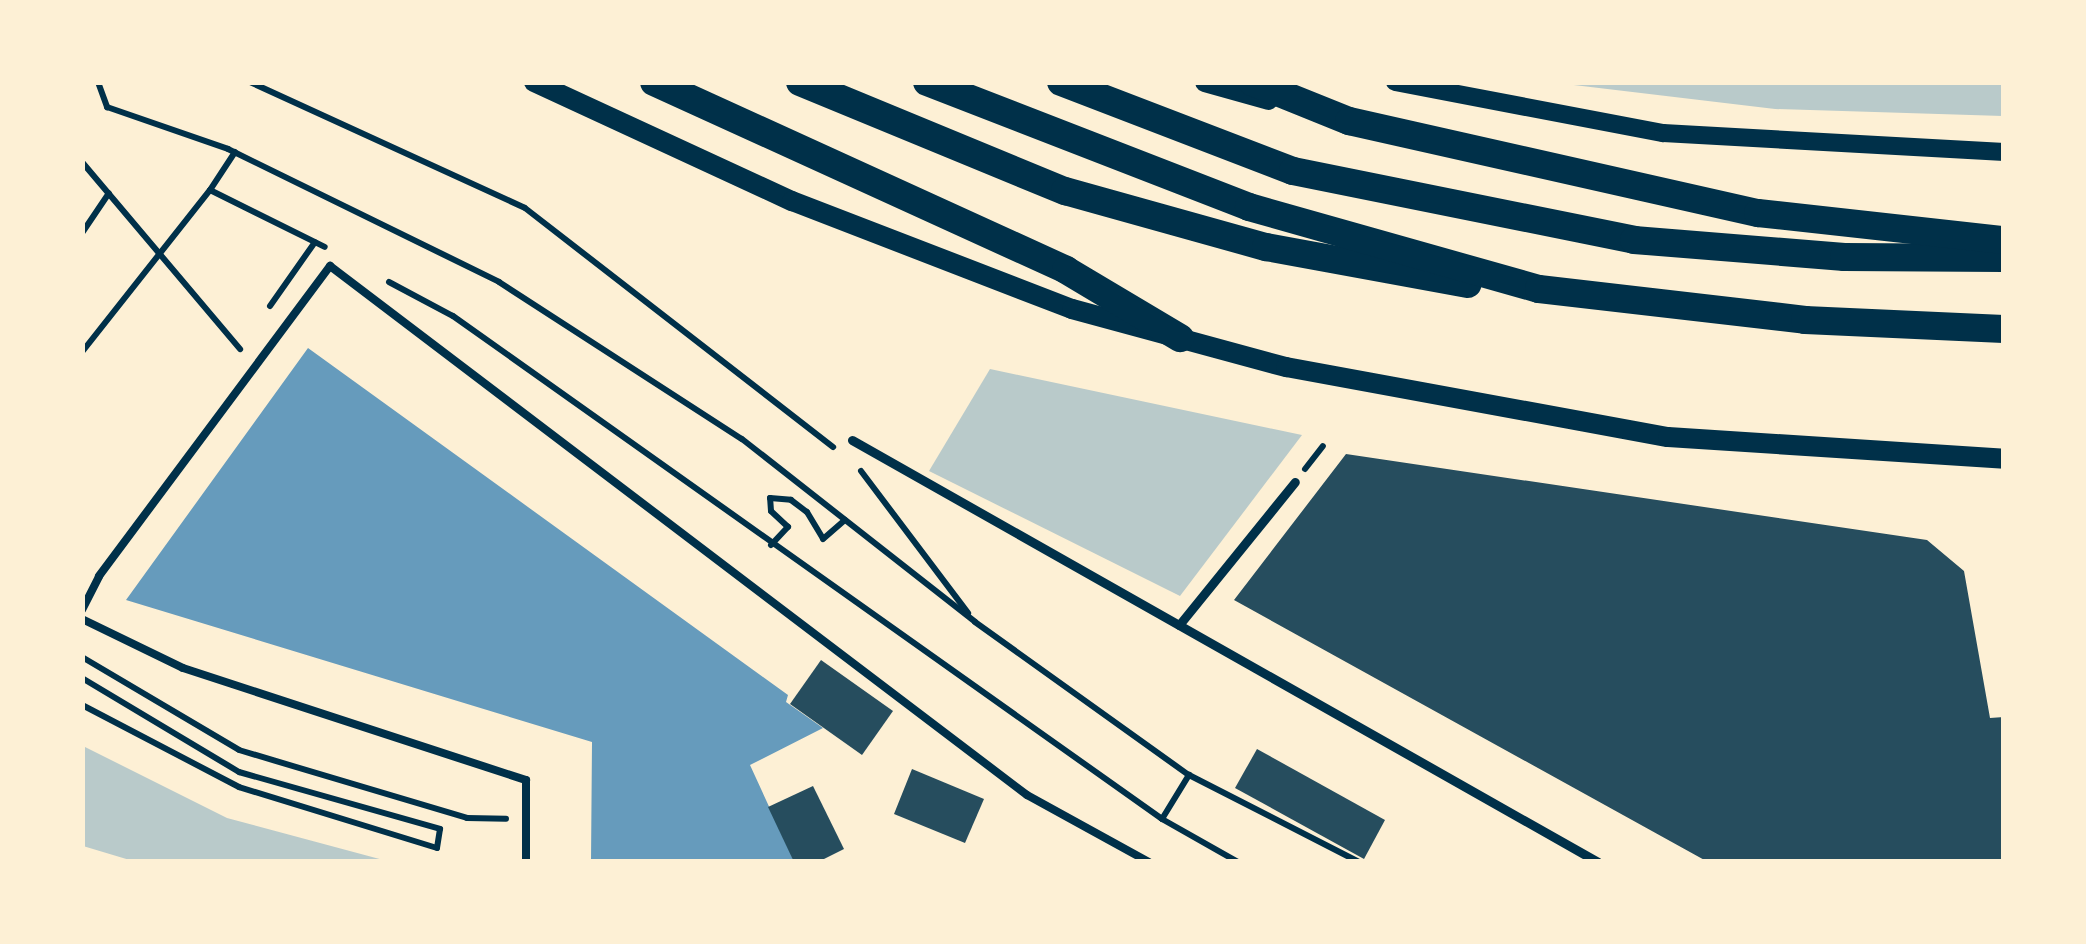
<!DOCTYPE html>
<html>
<head>
<meta charset="utf-8">
<style>
  body { margin:0 }
  #map { position:relative; width:2086px; height:944px; overflow:hidden; background:#fdf0d5; font-family:Barlow,sans-serif }
  div>[style] { position:absolute }
  [style*='--x'] { left:calc(var(--x)*1px); top:calc(var(--y)*1px); width:calc(var(--w)*1px); rotate:calc(var(--a)*1deg) }
  .green>* { inset:0; background:#b9caca }
  .water>* { inset:0; background:#669bbc }
  .building>* { inset:0; background:#264d5e }
  .path>* { height:6px; margin:-3px; padding:0 3px; transform-origin:3px; border-radius:3px; background:#003049 }
  .service>* { height:8px; margin:-4px; padding:0 4px; transform-origin:4px; border-radius:4px; background:#003049 }
  .pedestrian>* { height:9px; margin:-4.5px; padding:0 4.5px; transform-origin:4.5px; border-radius:4.5px; background:#003049 }
  .tertiary>* { height:18px; margin:-9px; padding:0 9px; transform-origin:9px; border-radius:9px; background:#003049 }
  .secondary>* { height:20px; margin:-10px; padding:0 10px; transform-origin:10px; border-radius:10px; background:#003049 }
  .trunk>* { height:28px; margin:-14px; padding:0 14px; transform-origin:14px; border-radius:14px; background:#003049 }
  span { translate:-50% -50%; white-space:nowrap; text-align:center; line-height:1.15; -webkit-text-stroke:8px #fdf0d5; paint-order:stroke }
  .frame { position:absolute; inset:0; border:85px solid #fdf0d5; pointer-events:none }
</style>
</head>
<body>
<div id="map">
  <div class="green">
    <i style="clip-path:polygon(1557px 83px,2003px 83px,2003px 116px,1775px 109px)"></i>
    <i style="clip-path:polygon(990px 369px,1302px 435px,1180px 596px,929px 471px)"></i>
    <i style="clip-path:polygon(83px 746px,227px 818px,387px 861px,133px 861px,83px 846px)"></i>
  </div>
  <div class="water">
    <i style="clip-path:polygon(308px 348px,788px 695px,786px 702px,823px 728px,750px 765px,794px 861px,591px 861px,592px 742px,126px 600px)"></i>
  </div>
  <div class="building">
    <i style="clip-path:polygon(1346px 454px,1927px 540px,1964px 571px,1990px 718px,2004px 717px,2004px 862px,1708px 862px,1234px 600px)"></i>
    <i style="clip-path:polygon(821px 660px,893px 711px,862px 755px,790px 704px)"></i>
    <i style="clip-path:polygon(1257px 749px,1385px 820px,1364px 859px,1235px 788px)"></i>
    <i style="clip-path:polygon(912px 769px,984px 799px,965px 843px,894px 814px)"></i>
    <i style="clip-path:polygon(813px 786px,844px 849px,818px 862px,794px 862px,768px 807px)"></i>
  </div>
  <div class="path">
    <i style="--x:98;--y:82;--w:27;--a:70"></i>
    <i style="--x:107;--y:107;--w:128;--a:19.1"></i>
    <i style="--x:228;--y:149;--w:302;--a:26.1"></i>
    <i style="--x:499;--y:282;--w:289;--a:32.9"></i>
    <i style="--x:742;--y:439;--w:296;--a:38.1"></i>
    <i style="--x:975;--y:622;--w:263;--a:35.6"></i>
    <i style="--x:1189;--y:775;--w:191;--a:27.1"></i>
    <i style="--x:250;--y:82;--w:302;--a:24.6"></i>
    <i style="--x:525;--y:208;--w:390;--a:37.8"></i>
    <i style="--x:235;--y:152;--w:45;--a:123.3"></i>
    <i style="--x:210;--y:190;--w:128;--a:26.4"></i>
    <i style="--x:82;--y:162;--w:245;--a:49.8"></i>
    <i style="--x:82;--y:233;--w:48;--a:-56"></i>
    <i style="--x:389;--y:282;--w:72;--a:28"></i>
    <i style="--x:453;--y:316;--w:869;--a:35.35"></i>
    <i style="--x:1162;--y:819;--w:87;--a:29.5"></i>
    <i style="--x:270;--y:306;--w:78;--a:-54.9"></i>
    <i style="--x:82;--y:352;--w:206;--a:-51.7"></i>
    <i style="--x:1305;--y:469;--w:29;--a:-52"></i>
    <i style="--x:861;--y:471;--w:178;--a:53"></i>
    <i style="--x:771;--y:545;--w:25;--a:-47"></i>
    <i style="--x:788;--y:527;--w:23;--a:-137"></i>
    <i style="--x:771;--y:511;--w:13;--a:-94"></i>
    <i style="--x:770;--y:498;--w:21;--a:5"></i>
    <i style="--x:791;--y:500;--w:20;--a:37"></i>
    <i style="--x:807;--y:512;--w:31;--a:59"></i>
    <i style="--x:823;--y:539;--w:29;--a:-41"></i>
    <i style="--x:82;--y:657;--w:182;--a:30.6"></i>
    <i style="--x:239;--y:750;--w:238;--a:16.6"></i>
    <i style="--x:467;--y:818;--w:39;--a:1"></i>
    <i style="--x:82;--y:678;--w:183;--a:30.9"></i>
    <i style="--x:239;--y:772;--w:209;--a:15.8"></i>
    <i style="--x:440;--y:829;--w:19;--a:99"></i>
    <i style="--x:437;--y:848;--w:207;--a:-162.9"></i>
    <i style="--x:239;--y:787;--w:177;--a:-152.4"></i>
    <i style="--x:1162;--y:819;--w:52;--a:-58.5"></i>
  </div>
  <div class="service">
    <i style="--x:82;--y:610;--w:38;--a:-63"></i>
    <i style="--x:99;--y:576;--w:387;--a:-53.3"></i>
    <i style="--x:330;--y:266;--w:875;--a:37.2"></i>
    <i style="--x:1027;--y:795;--w:139;--a:28.8"></i>
    <i style="--x:82;--y:619;--w:112;--a:25.9"></i>
    <i style="--x:183;--y:668;--w:361;--a:18.1"></i>
    <i style="--x:526;--y:780;--w:82;--a:90"></i>
  </div>
  <div class="pedestrian">
    <i style="--x:852;--y:440;--w:857;--a:29.5"></i>
    <i style="--x:1179;--y:625;--w:184;--a:-51"></i>
  </div>
  <div class="tertiary">
    <i style="--x:1395;--y:82;--w:273;--a:10.8"></i>
    <i style="--x:1663;--y:133;--w:342;--a:3.2"></i>
  </div>
  <div class="secondary">
    <i style="--x:534;--y:82;--w:284;--a:24.8"></i>
    <i style="--x:792;--y:201;--w:300;--a:21.1"></i>
    <i style="--x:1072;--y:309;--w:222;--a:15.2"></i>
    <i style="--x:1286;--y:367;--w:388;--a:10.4"></i>
    <i style="--x:1668;--y:437;--w:337;--a:3.7"></i>
    <i style="--x:1205;--y:82;--w:66;--a:15.7"></i>
  </div>
  <div class="trunk">
    <i style="--x:654;--y:82;--w:453;--a:24.5"></i>
    <i style="--x:1066;--y:270;--w:133;--a:30.8"></i>
    <i style="--x:800;--y:82;--w:287;--a:22.4"></i>
    <i style="--x:1065;--y:191;--w:209;--a:15.6"></i>
    <i style="--x:1266;--y:247;--w:205;--a:10.4"></i>
    <i style="--x:927;--y:82;--w:345;--a:21.2"></i>
    <i style="--x:1249;--y:207;--w:301;--a:15.8"></i>
    <i style="--x:1539;--y:289;--w:268;--a:6.6"></i>
    <i style="--x:1805;--y:320;--w:199;--a:2.6"></i>
    <i style="--x:1061;--y:82;--w:248;--a:21"></i>
    <i style="--x:1293;--y:171;--w:348;--a:11.4"></i>
    <i style="--x:1634;--y:240;--w:211;--a:4.6"></i>
    <i style="--x:1844;--y:257;--w:160;--a:0.4"></i>
    <i style="--x:1252;--y:82;--w:105;--a:21.9"></i>
    <i style="--x:1349;--y:121;--w:419;--a:12.7"></i>
    <i style="--x:1758;--y:213;--w:247;--a:6.3"></i>
  </div>
  <div class="frame"></div>
</div>
</body>
</html>
